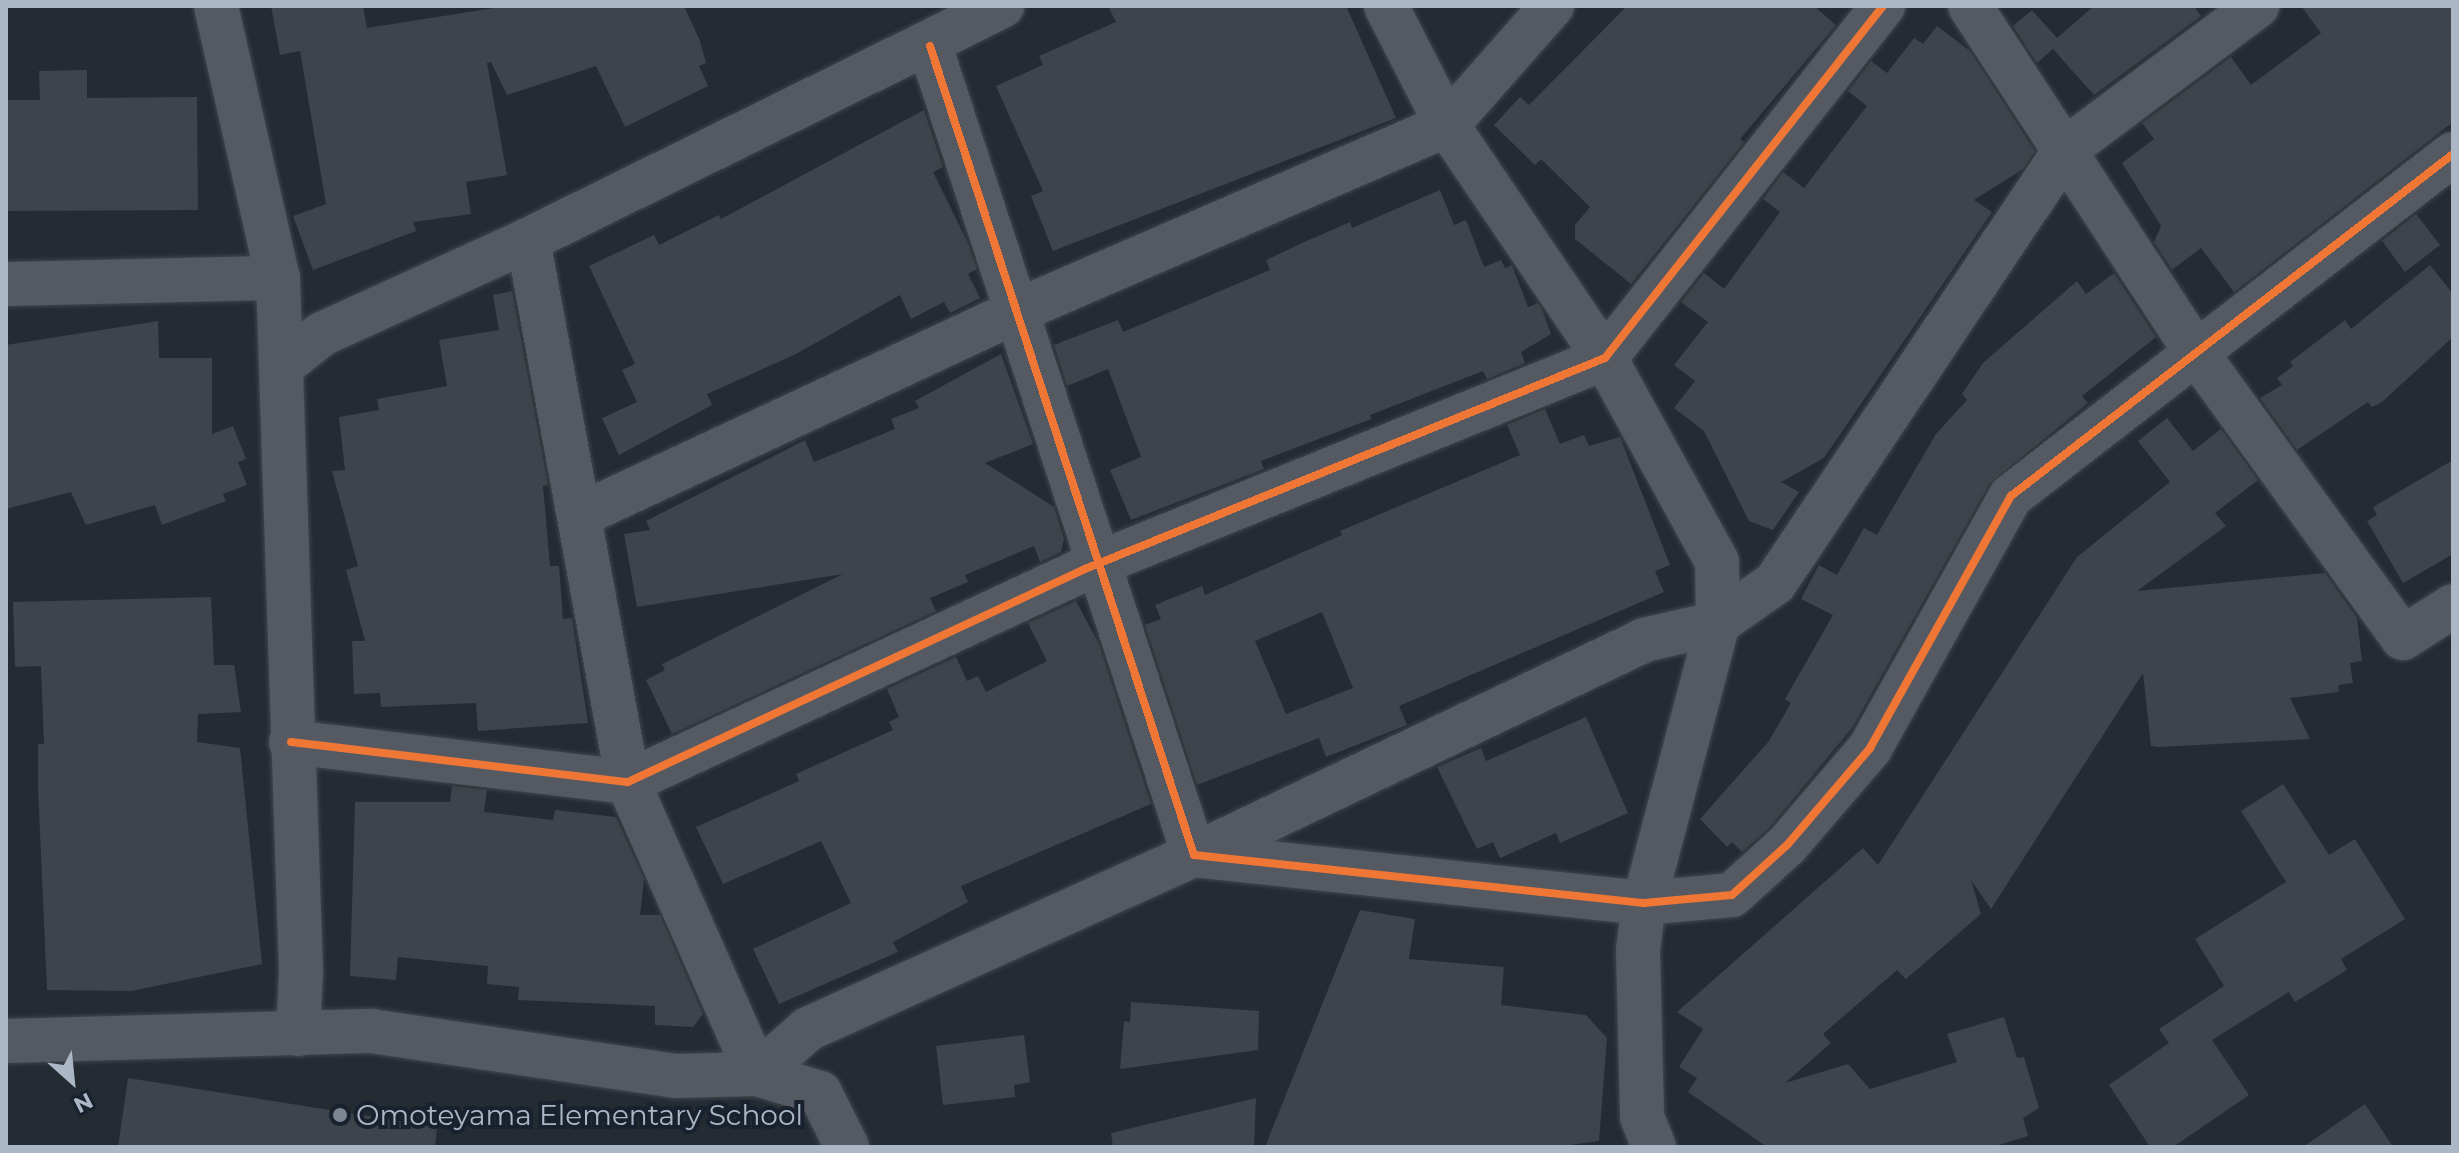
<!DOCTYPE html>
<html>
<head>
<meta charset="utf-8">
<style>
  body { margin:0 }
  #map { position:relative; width:2459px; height:1153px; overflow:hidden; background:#242b33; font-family:Montserrat,sans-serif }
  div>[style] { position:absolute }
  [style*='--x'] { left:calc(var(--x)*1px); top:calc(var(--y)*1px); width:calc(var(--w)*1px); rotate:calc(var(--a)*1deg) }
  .building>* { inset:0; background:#3e444b }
  .roads { filter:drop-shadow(0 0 2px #40464c) drop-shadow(0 0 2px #40464c) }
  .minor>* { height:44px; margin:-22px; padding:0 22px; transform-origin:22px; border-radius:22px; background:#545962 }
  .cycleway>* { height:8px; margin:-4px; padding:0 4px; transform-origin:4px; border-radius:4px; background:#f07635 }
  .dots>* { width:22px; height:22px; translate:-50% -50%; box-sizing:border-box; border:4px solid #18212d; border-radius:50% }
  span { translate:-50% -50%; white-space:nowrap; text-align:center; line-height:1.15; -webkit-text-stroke:8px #18212d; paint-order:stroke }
  .poi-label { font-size:28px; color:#acb7c6 }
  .left { translate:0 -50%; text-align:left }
  .frame { position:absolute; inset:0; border:8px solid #acb7c6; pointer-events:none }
  .north { position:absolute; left:32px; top:1041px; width:80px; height:80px; -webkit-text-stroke:6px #18212d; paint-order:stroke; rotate:153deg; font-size:22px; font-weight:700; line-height:32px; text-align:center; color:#acb7c6 }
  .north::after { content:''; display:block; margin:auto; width:28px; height:36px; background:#acb7c6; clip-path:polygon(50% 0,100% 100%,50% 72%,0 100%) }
</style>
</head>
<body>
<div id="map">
  <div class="building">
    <i style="clip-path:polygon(271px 6px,363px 6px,367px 28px,507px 6px,684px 6px,700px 41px,706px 63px,699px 66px,708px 86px,625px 127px,596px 66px,507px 95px,491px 62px,487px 63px,507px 175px,466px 182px,471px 214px,413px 222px,416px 231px,313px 270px,293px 216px,326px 204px,300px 51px,280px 55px)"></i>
    <i style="clip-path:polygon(1108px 6px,1346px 6px,1396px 118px,1053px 251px,1031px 196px,1043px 191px,996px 86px,1043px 65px,1039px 56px,1116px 22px)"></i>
    <i style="clip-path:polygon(1627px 6px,1814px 6px,1836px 25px,1740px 139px,1744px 142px,1631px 284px,1575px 239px,1575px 225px,1590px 207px,1541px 159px,1535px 165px,1494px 125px,1520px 97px,1529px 105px)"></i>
    <i style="clip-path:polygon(2094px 6px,2194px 6px,2201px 16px,2094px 95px,2053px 49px,2037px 63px,2013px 26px,2032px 10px,2057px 38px)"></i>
    <i style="clip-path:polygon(2301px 6px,2453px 6px,2453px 122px,2234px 292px,2201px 248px,2172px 270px,2154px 242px,2161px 226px,2122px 163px,2154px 139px,2142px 123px,2231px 57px,2251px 85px,2321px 33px)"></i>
    <i style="clip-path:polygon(1937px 26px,1970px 51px,2035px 151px,2023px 169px,1974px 200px,1992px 212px,1824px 458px,1781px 482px,1799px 492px,1773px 530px,1749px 521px,1704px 431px,1674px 408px,1695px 381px,1674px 365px,1708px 322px,1681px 302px,1704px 273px,1724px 289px,1780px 212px,1763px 199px,1783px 172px,1804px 188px,1867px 106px,1848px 91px,1871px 61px,1887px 73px,1914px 38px,1923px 44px)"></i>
    <i style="clip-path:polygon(87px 70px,87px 98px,197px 97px,198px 210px,6px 211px,6px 100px,40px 100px,39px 71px)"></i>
    <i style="clip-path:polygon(924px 110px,943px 167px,933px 172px,968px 243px,977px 269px,968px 274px,980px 298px,950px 313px,944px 302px,911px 319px,900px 295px,796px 354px,707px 394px,712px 405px,619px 455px,602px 418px,637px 402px,622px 370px,635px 364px,589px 266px,654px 235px,659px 245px,719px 215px,721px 219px)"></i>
    <i style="clip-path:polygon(1440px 190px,1454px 225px,1466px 220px,1484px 267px,1501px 260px,1505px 268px,1512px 265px,1528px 307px,1538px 303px,1542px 309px,1551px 334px,1521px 352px,1525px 363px,1487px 379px,1483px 371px,1370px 415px,1371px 419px,1261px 461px,1264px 469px,1131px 520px,1110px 470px,1141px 457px,1108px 369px,1067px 386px,1054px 345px,1118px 320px,1123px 332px,1270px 270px,1266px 260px,1309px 240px,1350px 222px,1352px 228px)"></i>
    <i style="clip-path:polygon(2416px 214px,2440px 245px,2405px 272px,2382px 241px)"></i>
    <i style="clip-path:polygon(2430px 265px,2453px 294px,2453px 337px,2382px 402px,2372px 407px,2368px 402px,2297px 450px,2260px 398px,2282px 385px,2277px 378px,2293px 366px,2290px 362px,2345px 320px,2351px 329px)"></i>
    <i style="clip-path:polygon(2114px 273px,2156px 337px,2082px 396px,2088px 403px,1990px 483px,1852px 728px,1769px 828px,1742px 852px,1732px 842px,1727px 847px,1700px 819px,1769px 741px,1791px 703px,1785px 699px,1833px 615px,1801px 599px,1819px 565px,1837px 575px,1864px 528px,1877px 535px,1936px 434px,1967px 400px,1962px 394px,1983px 363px,2077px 281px,2086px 294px)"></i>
    <i style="clip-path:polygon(512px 291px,548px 485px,543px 486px,550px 566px,559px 566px,563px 619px,572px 618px,588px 723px,478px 731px,476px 703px,381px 707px,380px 693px,354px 694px,352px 641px,365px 641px,346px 570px,358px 566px,332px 471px,345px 470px,339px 417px,379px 410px,377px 399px,447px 386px,439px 340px,499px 330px,493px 295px)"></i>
    <i style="clip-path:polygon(158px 321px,159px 358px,212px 358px,212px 434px,233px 426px,246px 459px,238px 462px,247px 485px,223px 494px,226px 501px,162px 525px,155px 505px,86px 525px,71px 492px,6px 509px,6px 345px)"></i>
    <i style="clip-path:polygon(1001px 354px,1033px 444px,985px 463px,1054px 507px,1064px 539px,1061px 552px,1040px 562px,1034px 546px,965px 575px,968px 582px,930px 598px,936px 611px,672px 734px,646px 680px,665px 670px,662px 664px,843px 574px,637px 607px,624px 534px,650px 530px,646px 521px,805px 440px,814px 462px,895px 429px,891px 419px,919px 408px,915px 401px)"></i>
    <i style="clip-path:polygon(evenodd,1545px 409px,1560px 444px,1584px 435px,1589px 446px,1620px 437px,1670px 565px,1655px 571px,1664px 592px,1399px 706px,1407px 725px,1326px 757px,1319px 738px,1197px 785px,1145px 625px,1161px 619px,1155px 605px,1202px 586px,1205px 595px,1342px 535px,1340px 531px,1520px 455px,1507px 425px,1545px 409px,1322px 612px,1353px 688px,1286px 714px,1255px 641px,1322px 612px)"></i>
    <i style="clip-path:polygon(2167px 418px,2193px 451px,2221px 429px,2258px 480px,2215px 513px,2226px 526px,2137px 591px,2325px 573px,2357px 618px,2362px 661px,2350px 663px,2353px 683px,2338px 685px,2339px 692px,2290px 698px,2310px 739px,2159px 747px,2151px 746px,2143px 673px,1991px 909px,1971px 880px,1981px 914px,1906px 979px,1897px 970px,1823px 1034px,1831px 1043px,1785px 1083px,1848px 1064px,1870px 1089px,1957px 1062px,1947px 1034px,2004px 1017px,2017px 1058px,2024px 1057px,2039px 1108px,2023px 1118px,2028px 1136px,1992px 1147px,1767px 1147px,1688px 1092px,1697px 1078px,1679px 1067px,1703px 1029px,1677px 1012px,1863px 848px,1878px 865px,2077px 557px,2170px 482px,2138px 441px)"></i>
    <i style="clip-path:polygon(2453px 460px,2453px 554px,2403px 583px,2367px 521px,2377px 515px,2373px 507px)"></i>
    <i style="clip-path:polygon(211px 597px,214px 665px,234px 665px,241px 712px,198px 714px,197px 742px,240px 748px,262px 964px,131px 991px,47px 990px,38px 787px,38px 744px,44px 744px,41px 666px,15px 667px,13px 602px)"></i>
    <i style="clip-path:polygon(1076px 601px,1099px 644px,1151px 804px,961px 886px,968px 902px,893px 942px,898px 952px,779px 1004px,753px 949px,851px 903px,821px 841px,723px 884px,696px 827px,799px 781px,796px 774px,893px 730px,889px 722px,899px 717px,887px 689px,956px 657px,967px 681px,978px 676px,986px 692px,1047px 661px,1028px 623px)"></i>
    <i style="clip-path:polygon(1586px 717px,1628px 813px,1560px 843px,1556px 833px,1500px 858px,1493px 842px,1477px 849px,1437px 767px,1481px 748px,1486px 761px)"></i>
    <i style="clip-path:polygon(2283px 784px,2329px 855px,2355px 839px,2405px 919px,2341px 959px,2347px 970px,2295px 1002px,2289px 992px,2212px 1040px,2249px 1095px,2173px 1147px,2150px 1147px,2109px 1085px,2169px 1043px,2159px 1029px,2224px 986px,2195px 939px,2286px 882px,2241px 811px)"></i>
    <i style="clip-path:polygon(452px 786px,487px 790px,484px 812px,553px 820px,555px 810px,616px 817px,644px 879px,640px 915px,660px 915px,703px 1014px,693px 1027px,655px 1025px,655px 1006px,518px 1000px,519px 987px,487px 984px,488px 966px,398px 957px,396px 980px,350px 976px,355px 802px,450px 802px)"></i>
    <i style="clip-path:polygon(1360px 910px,1415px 919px,1409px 959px,1504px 967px,1501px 1005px,1586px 1015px,1607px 1038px,1599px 1141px,1555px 1147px,1265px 1147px)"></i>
    <i style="clip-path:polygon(1131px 1002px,1259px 1011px,1258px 1050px,1120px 1069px,1124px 1021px,1130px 1022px)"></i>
    <i style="clip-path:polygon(1024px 1035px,1030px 1082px,1014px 1085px,1015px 1097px,943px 1105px,936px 1046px)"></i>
    <i style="clip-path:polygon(128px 1078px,437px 1127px,435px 1147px,118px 1147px)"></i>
    <i style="clip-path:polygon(1256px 1098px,1254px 1147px,1113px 1147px,1111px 1133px)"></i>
    <i style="clip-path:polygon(2365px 1104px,2393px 1147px,2303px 1147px)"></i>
  </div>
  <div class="roads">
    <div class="minor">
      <i style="--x:216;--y:6;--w:279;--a:77.2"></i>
      <i style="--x:278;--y:278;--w:693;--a:88.1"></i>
      <i style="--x:301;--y:971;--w:63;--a:92.7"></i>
      <i style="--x:1386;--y:6;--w:134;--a:62.9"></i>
      <i style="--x:1447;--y:125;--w:282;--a:55.9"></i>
      <i style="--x:1605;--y:358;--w:233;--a:61.2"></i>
      <i style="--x:1717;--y:562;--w:61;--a:89.1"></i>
      <i style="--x:1718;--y:623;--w:290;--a:104.8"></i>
      <i style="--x:1644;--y:903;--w:47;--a:97.3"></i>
      <i style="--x:1638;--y:950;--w:167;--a:88.6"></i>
      <i style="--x:1642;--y:1117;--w:32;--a:68"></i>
      <i style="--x:1970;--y:6;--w:412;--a:56.9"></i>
      <i style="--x:2195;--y:351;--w:354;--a:54.1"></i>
      <i style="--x:2403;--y:638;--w:59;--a:-32.6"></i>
      <i style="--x:930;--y:46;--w:851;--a:71.93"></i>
      <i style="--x:1194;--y:855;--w:453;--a:6.1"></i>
      <i style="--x:1644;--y:903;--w:88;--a:-5.2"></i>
      <i style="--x:1732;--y:895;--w:74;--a:-42.3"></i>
      <i style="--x:1787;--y:845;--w:128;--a:-49.4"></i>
      <i style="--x:1870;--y:748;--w:289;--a:-60.8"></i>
      <i style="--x:2011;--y:496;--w:559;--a:-37.73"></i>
      <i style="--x:528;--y:240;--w:551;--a:79.55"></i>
      <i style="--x:628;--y:782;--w:319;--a:66.2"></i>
      <i style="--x:6;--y:284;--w:272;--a:-1.3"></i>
      <i style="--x:283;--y:365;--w:50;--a:-38.5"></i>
      <i style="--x:322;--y:334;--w:226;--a:-24.5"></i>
      <i style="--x:528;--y:240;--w:529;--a:-26.27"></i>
      <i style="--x:582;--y:514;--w:480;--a:-25"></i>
      <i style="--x:1017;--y:311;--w:469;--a:-23.4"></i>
      <i style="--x:1447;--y:125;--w:159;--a:-48.6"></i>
      <i style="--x:291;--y:742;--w:339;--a:6.8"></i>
      <i style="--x:628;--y:782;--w:504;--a:-24.99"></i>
      <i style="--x:1085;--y:569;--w:561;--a:-22.09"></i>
      <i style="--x:1605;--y:358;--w:449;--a:-51.7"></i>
      <i style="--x:6;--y:1041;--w:365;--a:-1.6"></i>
      <i style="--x:371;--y:1031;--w:308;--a:8.4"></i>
      <i style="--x:676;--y:1076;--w:81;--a:-1.4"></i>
      <i style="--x:757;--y:1074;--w:66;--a:16.8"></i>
      <i style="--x:820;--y:1093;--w:60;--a:63.4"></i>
      <i style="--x:757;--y:1074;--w:68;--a:-41.4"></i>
      <i style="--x:808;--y:1029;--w:423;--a:-24.3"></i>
      <i style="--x:1194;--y:855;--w:499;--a:-25.5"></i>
      <i style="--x:1644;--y:640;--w:76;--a:-12.9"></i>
      <i style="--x:1718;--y:623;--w:70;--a:-35.1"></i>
      <i style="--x:1775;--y:583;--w:523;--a:-56.16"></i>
      <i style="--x:2066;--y:149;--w:239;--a:-36.8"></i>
    </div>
  </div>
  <div class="cycleway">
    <i style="--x:930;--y:46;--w:851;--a:71.93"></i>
    <i style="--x:1194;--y:855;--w:453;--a:6.1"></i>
    <i style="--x:1644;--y:903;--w:88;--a:-5.2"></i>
    <i style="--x:1732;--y:895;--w:74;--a:-42.3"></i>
    <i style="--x:1787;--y:845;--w:128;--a:-49.4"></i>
    <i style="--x:1870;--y:748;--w:289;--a:-60.8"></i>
    <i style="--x:2011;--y:496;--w:559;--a:-37.73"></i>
    <i style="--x:291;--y:742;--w:339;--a:6.8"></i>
    <i style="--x:628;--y:782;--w:504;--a:-24.99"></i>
    <i style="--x:1085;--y:569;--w:561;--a:-22.09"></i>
    <i style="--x:1605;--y:358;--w:449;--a:-51.7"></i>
  </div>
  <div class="dots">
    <i style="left:340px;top:1115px;background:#7c8693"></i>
  </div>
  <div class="poi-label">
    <span class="left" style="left:356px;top:1115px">Omoteyama Elementary School</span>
  </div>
  <div class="frame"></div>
  <div class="north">N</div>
</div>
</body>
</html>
